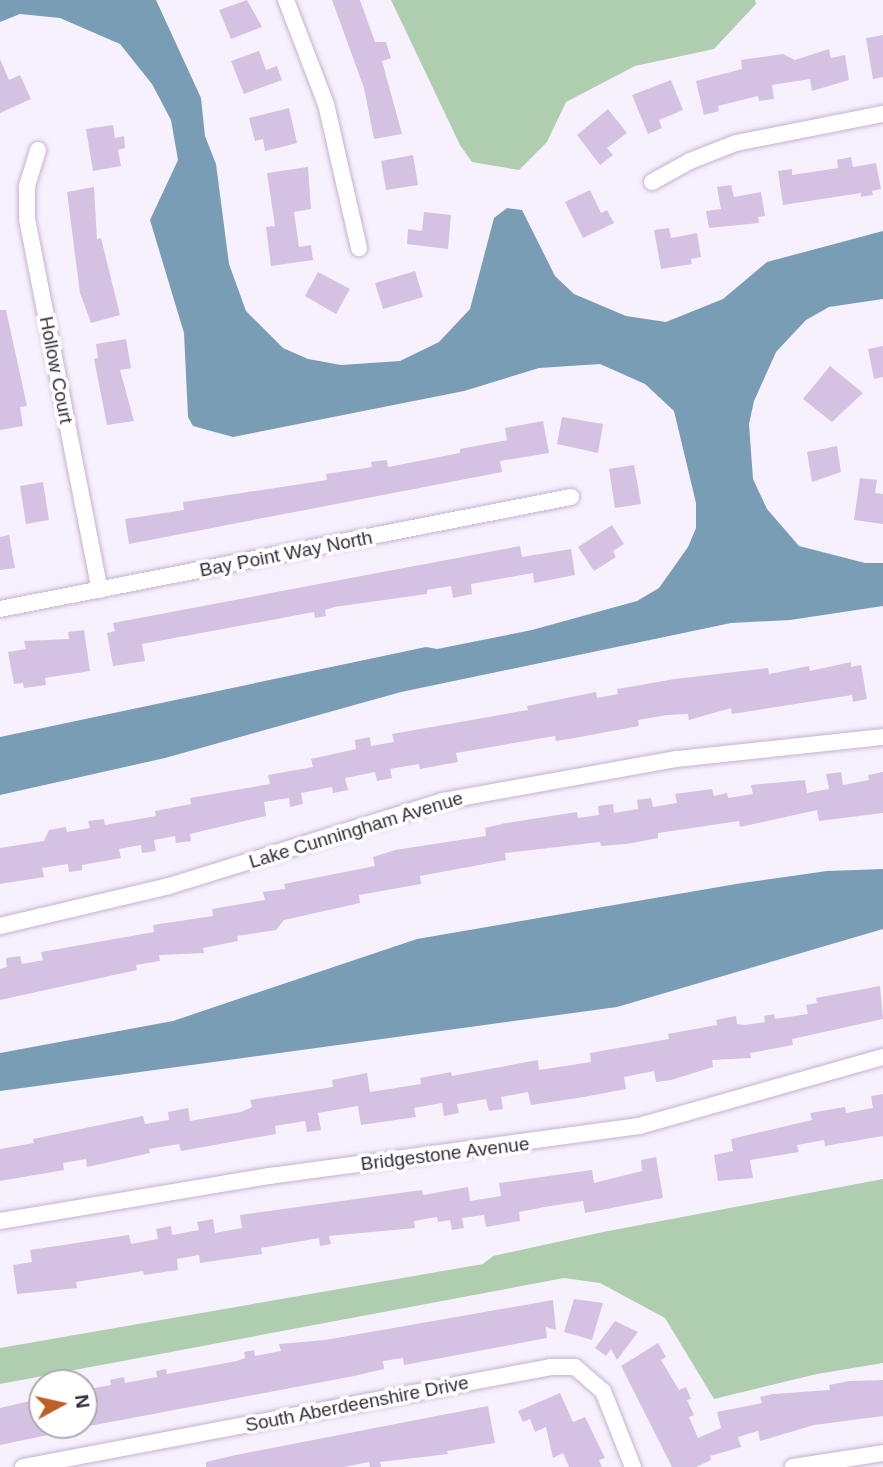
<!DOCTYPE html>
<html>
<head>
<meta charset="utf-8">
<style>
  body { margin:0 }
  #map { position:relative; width:883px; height:1467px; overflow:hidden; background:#f7f0fd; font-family:Arial,sans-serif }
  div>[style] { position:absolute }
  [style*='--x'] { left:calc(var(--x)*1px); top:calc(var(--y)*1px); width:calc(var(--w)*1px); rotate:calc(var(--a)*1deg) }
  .forest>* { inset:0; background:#afceb0 }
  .water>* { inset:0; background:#799db5 }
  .building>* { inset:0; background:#d5c2e2 }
  .roads { filter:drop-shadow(0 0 2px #c4b2d2) drop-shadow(0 0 2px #c4b2d2) }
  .minor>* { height:16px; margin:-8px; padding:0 8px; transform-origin:8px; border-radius:8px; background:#fff }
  span { translate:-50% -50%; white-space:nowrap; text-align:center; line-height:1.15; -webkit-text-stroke:7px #fff; paint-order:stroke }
  .street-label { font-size:19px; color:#342d3a }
  .north { position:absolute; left:28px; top:1369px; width:70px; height:70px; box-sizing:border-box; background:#fff; border:2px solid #aeabb0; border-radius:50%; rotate:82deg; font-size:19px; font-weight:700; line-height:28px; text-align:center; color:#342d3a }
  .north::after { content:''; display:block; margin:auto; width:24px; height:32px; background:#c15e24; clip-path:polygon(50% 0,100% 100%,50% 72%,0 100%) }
</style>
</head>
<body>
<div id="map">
  <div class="forest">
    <i style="clip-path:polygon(391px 0,755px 0,756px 4px,714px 49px,635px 66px,566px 102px,547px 142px,519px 170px,472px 162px,460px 145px)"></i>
    <i style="clip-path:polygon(883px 1179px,883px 1363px,817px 1374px,714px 1399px,665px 1318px,600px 1283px,564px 1278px,0 1384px,0 1348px,483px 1264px,493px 1256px,603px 1232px)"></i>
  </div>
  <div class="water">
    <i style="clip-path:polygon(0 0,156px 0,201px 98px,205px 136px,216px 164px,229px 264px,246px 311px,283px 348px,308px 359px,341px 365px,400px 361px,439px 342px,470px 309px,494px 218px,507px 208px,522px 210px,555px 276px,574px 294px,626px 316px,666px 322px,723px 299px,767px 262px,883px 231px,883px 299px,829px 307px,806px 320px,776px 352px,754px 401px,749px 424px,753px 479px,767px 509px,799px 546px,865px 563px,883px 563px,883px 606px,790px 620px,731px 623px,401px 692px,165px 758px,0 795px,0 737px,426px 647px,437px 649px,532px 630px,637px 601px,659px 588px,688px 547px,696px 528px,696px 503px,674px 411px,645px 384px,600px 364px,539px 368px,464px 391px,233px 437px,193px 426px,188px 417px,184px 333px,150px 220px,178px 160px,171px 120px,152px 84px,120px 44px,60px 18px,20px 14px,0 22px)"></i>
    <i style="clip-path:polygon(883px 869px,883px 929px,617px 1007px,0 1091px,0 1053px,173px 1021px,417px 939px,742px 883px,827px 871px)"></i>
  </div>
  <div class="building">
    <i style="clip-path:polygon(247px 0,262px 27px,231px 39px,219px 10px)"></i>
    <i style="clip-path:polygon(332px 0,360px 0,375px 42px,386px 42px,391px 58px,382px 61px,402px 134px,374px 139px,364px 88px)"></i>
    <i style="clip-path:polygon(883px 35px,883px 77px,873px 79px,866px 38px)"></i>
    <i style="clip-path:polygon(829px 49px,831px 58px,845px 55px,849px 80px,812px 91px,810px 79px,772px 85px,774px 99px,759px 101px,758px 96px,718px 106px,719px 111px,704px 115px,696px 81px,742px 69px,741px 60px,783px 54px,795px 60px)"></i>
    <i style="clip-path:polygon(259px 51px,266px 70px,277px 66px,282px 80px,244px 94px,231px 61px)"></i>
    <i style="clip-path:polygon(0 59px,9px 80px,20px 75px,31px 99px,0 113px)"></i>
    <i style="clip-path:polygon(671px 80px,683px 110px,659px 120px,662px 128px,648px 134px,632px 95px)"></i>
    <i style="clip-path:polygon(289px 108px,297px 143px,265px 151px,263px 139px,255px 141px,249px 118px)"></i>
    <i style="clip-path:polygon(608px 109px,627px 133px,607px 148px,613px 155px,600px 165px,577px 135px)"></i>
    <i style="clip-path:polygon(113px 125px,115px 138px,124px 136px,125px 148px,118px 150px,121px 166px,93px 171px,86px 129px)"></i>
    <i style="clip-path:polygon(413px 155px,418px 185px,386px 190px,381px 161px)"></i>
    <i style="clip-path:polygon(851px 157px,853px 167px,876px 163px,881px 189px,872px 191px,873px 195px,861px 197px,861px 193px,783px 205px,778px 171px,792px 169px,792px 175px,838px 168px,837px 160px)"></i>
    <i style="clip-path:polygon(308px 167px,311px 209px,294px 212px,299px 247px,311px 245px,313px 260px,271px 266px,266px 227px,275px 226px,267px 173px)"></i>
    <i style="clip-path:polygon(731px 185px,734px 197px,761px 192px,765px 216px,758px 217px,759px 223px,709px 228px,706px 211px,721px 209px,717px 187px)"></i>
    <i style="clip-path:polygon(94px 187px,97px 239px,101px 238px,120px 315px,91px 323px,80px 293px,67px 192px)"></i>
    <i style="clip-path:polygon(590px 190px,601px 213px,607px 210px,614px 223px,583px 238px,565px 202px)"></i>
    <i style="clip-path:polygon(424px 212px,451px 215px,448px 249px,407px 244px,408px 229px,422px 231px)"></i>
    <i style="clip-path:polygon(669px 228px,671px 238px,697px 233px,701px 257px,691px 259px,692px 264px,661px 269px,654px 230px)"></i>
    <i style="clip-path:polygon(415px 271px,423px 297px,383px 309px,375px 283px)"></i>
    <i style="clip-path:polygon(318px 272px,350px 289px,336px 314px,305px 296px)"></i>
    <i style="clip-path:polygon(0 310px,6px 310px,27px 406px,20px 407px,23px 426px,0 430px)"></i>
    <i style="clip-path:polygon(126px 339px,131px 368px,120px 370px,134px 421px,107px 425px,94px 359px,98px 358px,96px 344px)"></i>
    <i style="clip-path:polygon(883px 346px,883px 377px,874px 379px,868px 349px)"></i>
    <i style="clip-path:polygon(830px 366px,863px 393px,832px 422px,803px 399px)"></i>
    <i style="clip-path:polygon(562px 417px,603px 424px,598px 453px,557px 444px)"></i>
    <i style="clip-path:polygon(543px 421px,549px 453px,500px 461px,502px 472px,129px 544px,125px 519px,184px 510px,183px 502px,327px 480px,326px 474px,372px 467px,371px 462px,387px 460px,388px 467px,460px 453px,460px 449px,507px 440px,505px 428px)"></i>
    <i style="clip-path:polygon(837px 446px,841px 472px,812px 482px,807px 452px)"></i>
    <i style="clip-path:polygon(634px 465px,641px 504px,615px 508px,609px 469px)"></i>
    <i style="clip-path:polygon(860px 478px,877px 480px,875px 493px,883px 494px,883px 524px,854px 520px)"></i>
    <i style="clip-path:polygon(43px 482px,49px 520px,26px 524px,20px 486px)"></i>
    <i style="clip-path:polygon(612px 525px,624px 544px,613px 551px,616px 557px,594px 571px,578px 547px)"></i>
    <i style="clip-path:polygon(9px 535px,15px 568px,0 570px,0 537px)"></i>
    <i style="clip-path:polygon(520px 546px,522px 557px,571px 549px,575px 575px,534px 583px,533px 573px,471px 584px,472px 594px,453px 598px,451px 586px,427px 590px,427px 594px,334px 607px,325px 610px,326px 616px,315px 618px,314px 612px,142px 644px,145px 661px,113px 666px,107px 633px,115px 631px,113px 623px)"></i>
    <i style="clip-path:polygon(84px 630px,90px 671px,45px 678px,46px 685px,24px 688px,23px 683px,14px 684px,8px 652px,26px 649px,24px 641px,69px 639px,68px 632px)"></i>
    <i style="clip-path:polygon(851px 662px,851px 667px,861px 665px,867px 699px,853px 702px,852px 695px,732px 714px,731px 708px,689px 720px,688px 714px,667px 715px,638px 720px,639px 726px,569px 739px,556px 741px,555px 736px,456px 753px,458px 762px,420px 769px,419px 764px,390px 769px,392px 778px,377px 781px,375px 772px,345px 778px,348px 790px,333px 793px,332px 787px,301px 793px,303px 804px,290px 807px,289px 798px,264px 802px,266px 816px,190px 834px,191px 841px,176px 843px,175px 836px,154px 840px,156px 851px,142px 853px,141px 845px,119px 849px,121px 858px,82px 865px,82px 870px,69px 872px,68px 864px,42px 868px,44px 877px,0 884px,0 848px,44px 841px,49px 830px,66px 827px,67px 832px,90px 828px,88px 821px,104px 819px,105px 825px,156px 816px,155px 811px,191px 804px,190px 798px,270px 784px,268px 775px,313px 767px,311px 759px,356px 749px,355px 740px,370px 737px,371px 746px,394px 742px,392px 734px,528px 710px,527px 706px,596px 692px,597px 698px,618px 694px,617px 689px,675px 679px,768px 668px,769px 674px,809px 666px,810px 671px)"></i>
    <i style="clip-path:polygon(841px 772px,843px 785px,869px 780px,868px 775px,883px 772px,883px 813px,819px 821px,817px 810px,740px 827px,739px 821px,658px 833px,658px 838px,627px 844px,601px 846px,600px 842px,505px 853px,506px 860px,420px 876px,421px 884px,359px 895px,360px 903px,284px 920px,276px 930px,237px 936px,238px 941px,203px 948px,204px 953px,159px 955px,160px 961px,136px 965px,137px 970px,0 1000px,0 969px,7px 967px,6px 958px,20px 956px,22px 964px,43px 960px,41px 952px,154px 932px,153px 925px,213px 916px,212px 909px,265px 900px,263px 892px,285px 889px,284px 884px,375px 866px,373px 857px,395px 850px,486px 836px,485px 828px,506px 823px,577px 812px,578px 818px,599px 815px,598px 806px,613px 804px,614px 813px,638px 809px,637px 800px,651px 798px,653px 807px,677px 803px,675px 794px,690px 792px,712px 789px,714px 796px,727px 793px,728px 798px,753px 794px,751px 785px,805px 780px,807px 793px,829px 789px,826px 774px)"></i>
    <i style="clip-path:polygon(880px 986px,883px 1019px,792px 1039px,793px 1045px,750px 1053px,751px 1058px,712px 1060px,713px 1067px,671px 1080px,656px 1082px,654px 1071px,624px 1077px,626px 1089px,584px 1097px,531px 1105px,528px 1092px,501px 1097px,503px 1109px,489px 1111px,486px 1099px,457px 1104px,459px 1113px,444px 1116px,442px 1103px,414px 1108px,416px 1117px,361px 1125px,358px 1106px,318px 1113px,321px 1130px,307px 1132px,305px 1121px,275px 1126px,276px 1134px,181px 1151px,179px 1144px,149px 1149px,150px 1153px,87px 1167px,86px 1159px,63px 1163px,64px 1170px,0 1181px,0 1149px,34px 1143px,33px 1139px,143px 1116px,145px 1124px,169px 1120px,168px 1112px,188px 1108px,190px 1121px,241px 1112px,252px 1107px,250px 1100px,333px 1087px,332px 1080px,367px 1073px,370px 1092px,421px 1084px,420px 1078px,451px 1072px,452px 1076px,538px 1060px,539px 1070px,591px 1062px,590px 1053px,669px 1039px,668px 1034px,717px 1025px,716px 1020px,736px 1016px,737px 1024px,745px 1025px,765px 1022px,764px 1016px,774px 1014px,775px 1019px,808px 1014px,806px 1005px,817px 1003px,816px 998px)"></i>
    <i style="clip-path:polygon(883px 1094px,883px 1136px,825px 1146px,824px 1140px,797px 1145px,799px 1152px,750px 1160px,753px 1178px,718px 1181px,714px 1155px,733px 1151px,731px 1139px,812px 1120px,810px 1113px,845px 1107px,846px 1113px,873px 1108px,871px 1096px)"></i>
    <i style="clip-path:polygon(656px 1157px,663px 1198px,585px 1213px,583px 1201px,544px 1207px,519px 1212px,520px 1221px,486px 1227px,484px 1215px,462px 1218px,464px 1228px,452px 1230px,450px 1220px,438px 1222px,437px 1217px,414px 1221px,415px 1228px,329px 1236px,331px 1244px,320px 1246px,319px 1238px,261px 1248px,262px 1254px,200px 1263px,199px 1255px,177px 1259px,178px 1270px,144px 1275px,143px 1271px,76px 1282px,77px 1288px,17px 1294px,13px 1265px,32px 1262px,30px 1250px,129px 1235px,131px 1244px,158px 1239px,156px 1229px,171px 1226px,172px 1235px,199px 1230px,197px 1222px,213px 1219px,215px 1233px,242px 1228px,240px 1215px,422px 1190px,423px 1195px,468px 1187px,470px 1201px,501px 1196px,499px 1183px,592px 1170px,594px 1183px,642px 1171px,641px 1160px)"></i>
    <i style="clip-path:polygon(574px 1299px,603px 1303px,592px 1340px,564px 1332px)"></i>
    <i style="clip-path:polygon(553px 1300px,556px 1330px,546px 1327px,547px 1338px,404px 1365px,403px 1358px,383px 1361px,384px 1369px,354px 1376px,84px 1427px,84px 1390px,111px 1385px,110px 1380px,124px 1377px,125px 1383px,157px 1377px,156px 1371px,166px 1369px,167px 1374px,237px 1361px,245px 1358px,244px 1352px,254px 1350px,255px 1356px,281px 1351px,279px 1344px,325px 1340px)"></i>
    <i style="clip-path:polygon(615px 1321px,638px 1332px,617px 1360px,611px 1349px,606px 1356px,595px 1348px)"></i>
    <i style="clip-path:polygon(658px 1343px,666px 1357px,661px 1360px,679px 1390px,686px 1387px,691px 1399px,687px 1400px,694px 1415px,689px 1417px,698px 1438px,721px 1428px,717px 1412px,762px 1403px,760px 1397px,773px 1394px,830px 1390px,829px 1385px,849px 1381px,883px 1380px,883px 1416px,814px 1425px,760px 1441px,758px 1431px,738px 1437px,741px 1447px,710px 1456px,711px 1460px,696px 1467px,672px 1467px,621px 1366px)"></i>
    <i style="clip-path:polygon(39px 1393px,42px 1425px,67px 1425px,67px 1431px,0 1445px,0 1408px,30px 1401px,29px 1395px)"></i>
    <i style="clip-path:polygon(560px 1393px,573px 1422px,585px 1417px,605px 1458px,599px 1460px,602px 1467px,569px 1467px,563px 1453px,553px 1458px,546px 1427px,535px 1432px,530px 1419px,523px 1422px,518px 1411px)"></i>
    <i style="clip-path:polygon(488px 1406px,495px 1443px,447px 1451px,448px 1454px,380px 1462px,381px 1467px,370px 1467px,369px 1462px,344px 1467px,206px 1467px,206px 1462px,236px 1455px)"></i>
  </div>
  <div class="roads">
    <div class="minor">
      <i style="--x:286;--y:0;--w:111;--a:69"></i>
      <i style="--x:326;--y:104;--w:148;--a:77.1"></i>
      <i style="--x:38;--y:150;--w:39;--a:107"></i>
      <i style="--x:27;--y:187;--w:32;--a:90"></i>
      <i style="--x:27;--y:219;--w:378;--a:78.9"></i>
      <i style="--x:652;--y:182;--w:43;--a:-28.9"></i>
      <i style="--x:690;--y:161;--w:49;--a:-21.4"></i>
      <i style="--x:736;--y:143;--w:150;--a:-11.2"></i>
      <i style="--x:0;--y:609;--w:582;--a:-11.1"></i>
      <i style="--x:0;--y:926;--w:174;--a:-13.3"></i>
      <i style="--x:169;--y:886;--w:287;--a:-17.2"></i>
      <i style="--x:443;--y:801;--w:238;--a:-10.2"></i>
      <i style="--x:677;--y:759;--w:207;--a:-6.1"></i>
      <i style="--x:0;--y:1221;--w:273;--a:-9.5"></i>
      <i style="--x:269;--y:1176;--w:373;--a:-7.7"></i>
      <i style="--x:639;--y:1126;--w:254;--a:-15.8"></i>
      <i style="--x:23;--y:1467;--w:537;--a:-10.72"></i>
      <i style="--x:551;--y:1367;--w:24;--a:0"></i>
      <i style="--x:575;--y:1367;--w:37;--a:41"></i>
      <i style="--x:603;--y:1391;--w:82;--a:68.5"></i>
      <i style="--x:793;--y:1467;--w:91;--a:-8.8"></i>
    </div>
  </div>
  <div class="street-label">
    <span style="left:56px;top:370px;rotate:79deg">Hollow Court</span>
    <span style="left:286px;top:554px;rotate:-11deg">Bay Point Way North</span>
    <span style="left:356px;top:830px;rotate:-17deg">Lake Cunningham Avenue</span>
    <span style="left:445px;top:1154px;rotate:-7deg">Bridgestone Avenue</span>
    <span style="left:357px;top:1404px;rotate:-11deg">South Aberdeenshire Drive</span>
  </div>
  <div class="north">N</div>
</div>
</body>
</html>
